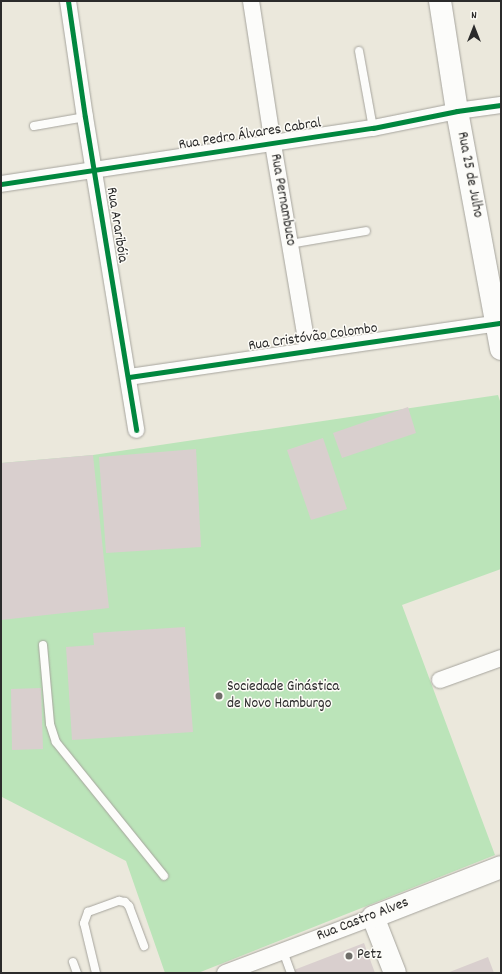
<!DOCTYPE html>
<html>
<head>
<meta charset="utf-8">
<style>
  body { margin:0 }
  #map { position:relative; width:502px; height:974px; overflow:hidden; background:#ebe8dc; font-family:Dekko,sans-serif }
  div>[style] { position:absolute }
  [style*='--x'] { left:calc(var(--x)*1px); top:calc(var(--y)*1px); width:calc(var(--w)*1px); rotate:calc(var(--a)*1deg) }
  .green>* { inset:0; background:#bbe4b9 }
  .building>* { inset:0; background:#d9cfce }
  .roads { filter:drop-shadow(0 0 1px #a6a49d) drop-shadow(0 0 1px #a6a49d) }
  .lane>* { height:8px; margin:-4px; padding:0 4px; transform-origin:4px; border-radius:4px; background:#fcfcfa }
  .street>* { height:16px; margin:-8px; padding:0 8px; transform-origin:8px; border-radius:8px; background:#fcfcfa }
  .secondary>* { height:22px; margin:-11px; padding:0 11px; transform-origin:11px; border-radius:11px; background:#fcfcfa }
  .cycleway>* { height:5px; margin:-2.5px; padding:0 2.5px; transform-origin:2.5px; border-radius:2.5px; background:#00873e }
  .dots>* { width:11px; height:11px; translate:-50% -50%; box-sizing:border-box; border:2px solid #fdfcf7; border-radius:50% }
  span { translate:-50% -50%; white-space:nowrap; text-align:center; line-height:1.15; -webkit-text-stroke:3px #fdfcf7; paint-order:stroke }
  .street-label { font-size:15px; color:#2b2b2b }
  .poi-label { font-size:15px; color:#2b2b2b }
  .left { translate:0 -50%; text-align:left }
  .frame { position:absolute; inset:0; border:2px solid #2b2b2b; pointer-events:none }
  .north { position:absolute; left:454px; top:8px; width:40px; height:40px; -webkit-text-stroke:3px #fdfcf7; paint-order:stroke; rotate:0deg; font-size:11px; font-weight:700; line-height:16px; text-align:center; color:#2b2b2b }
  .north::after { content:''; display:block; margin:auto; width:14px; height:18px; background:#2b2b2b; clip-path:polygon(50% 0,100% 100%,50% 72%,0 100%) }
</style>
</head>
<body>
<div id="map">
  <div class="green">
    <i style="clip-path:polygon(498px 395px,501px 404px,501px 569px,402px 605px,495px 855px,198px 973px,165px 973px,126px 861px,2px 797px,1px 463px,93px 455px)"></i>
  </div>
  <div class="building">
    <i style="clip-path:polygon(408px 407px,416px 433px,342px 458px,333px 433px)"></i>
    <i style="clip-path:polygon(323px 438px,347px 509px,311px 520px,287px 450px)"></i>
    <i style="clip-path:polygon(196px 449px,201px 547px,106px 553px,99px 457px)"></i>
    <i style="clip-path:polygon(93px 455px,109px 608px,1px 620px,1px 463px)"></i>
    <i style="clip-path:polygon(185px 627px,193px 732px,72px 740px,66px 647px,94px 645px,93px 633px)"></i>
    <i style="clip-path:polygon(41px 688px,43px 749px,12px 750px,11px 689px)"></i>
    <i style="clip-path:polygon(364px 943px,375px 973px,295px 973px,294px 970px)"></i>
    <i style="clip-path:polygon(488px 957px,494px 973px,447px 973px)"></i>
  </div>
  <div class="roads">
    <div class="lane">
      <i style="--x:359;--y:51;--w:78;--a:79.7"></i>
      <i style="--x:34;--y:126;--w:52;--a:-10"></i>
      <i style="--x:290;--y:244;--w:77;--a:-9.7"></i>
      <i style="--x:43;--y:645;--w:79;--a:84.9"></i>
      <i style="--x:50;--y:724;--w:19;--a:72"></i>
      <i style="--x:56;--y:742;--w:172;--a:51.1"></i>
      <i style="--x:283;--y:951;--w:23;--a:70"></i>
      <i style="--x:73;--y:962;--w:12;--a:70"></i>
      <i style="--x:96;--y:973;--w:51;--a:-103.5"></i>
      <i style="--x:84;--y:923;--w:12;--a:-70"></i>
      <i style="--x:88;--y:912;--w:33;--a:-20"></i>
      <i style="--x:119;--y:901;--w:6;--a:9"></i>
      <i style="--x:125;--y:902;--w:6;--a:45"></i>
      <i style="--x:129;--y:906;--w:43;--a:69.4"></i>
    </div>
    <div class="street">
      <i style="--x:68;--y:1;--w:117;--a:81.7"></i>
      <i style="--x:85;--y:117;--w:317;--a:80.7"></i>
      <i style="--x:251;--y:1;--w:145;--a:81.3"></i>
      <i style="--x:273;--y:144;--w:210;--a:80.4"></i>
      <i style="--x:1;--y:184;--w:376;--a:-8.6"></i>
      <i style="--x:373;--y:128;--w:86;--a:-11.4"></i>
      <i style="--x:457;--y:111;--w:44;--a:-7.8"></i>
      <i style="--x:129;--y:377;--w:376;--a:-8.3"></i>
      <i style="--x:440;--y:680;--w:65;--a:-19.8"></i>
      <i style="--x:225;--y:973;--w:158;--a:-20.7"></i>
    </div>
    <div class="secondary">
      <i style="--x:440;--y:1;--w:111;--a:81.2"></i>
      <i style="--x:457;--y:111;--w:242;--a:79.5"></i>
      <i style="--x:395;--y:973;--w:60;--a:-111.4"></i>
      <i style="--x:373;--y:917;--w:137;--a:-21.3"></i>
    </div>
  </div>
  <div class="cycleway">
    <i style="--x:68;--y:1;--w:117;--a:81.7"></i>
    <i style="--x:85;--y:117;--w:317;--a:80.7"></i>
    <i style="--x:1;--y:184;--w:376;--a:-8.6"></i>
    <i style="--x:373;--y:128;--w:86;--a:-11.4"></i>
    <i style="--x:457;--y:111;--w:44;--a:-7.8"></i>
    <i style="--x:129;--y:377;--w:376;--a:-8.3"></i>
  </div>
  <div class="dots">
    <i style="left:219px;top:696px;background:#6e6d69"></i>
    <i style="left:349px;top:956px;background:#6e6d69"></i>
  </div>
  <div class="street-label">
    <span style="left:250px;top:135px;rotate:-9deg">Rua Pedro Álvares Cabral</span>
    <span style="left:469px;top:175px;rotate:79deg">Rua 25 de Julho</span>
    <span style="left:282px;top:200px;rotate:80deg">Rua Pernambuco</span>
    <span style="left:116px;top:225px;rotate:81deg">Rua Araribóia</span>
    <span style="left:313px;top:338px;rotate:-8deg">Rua Cristóvão Colombo</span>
    <span style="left:363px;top:920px;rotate:-21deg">Rua Castro Alves</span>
  </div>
  <div class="poi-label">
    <span class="left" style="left:227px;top:696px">Sociedade Ginástica<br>de Novo Hamburgo</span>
    <span class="left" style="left:357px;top:956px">Petz</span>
  </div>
  <div class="frame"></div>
  <div class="north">N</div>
</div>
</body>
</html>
